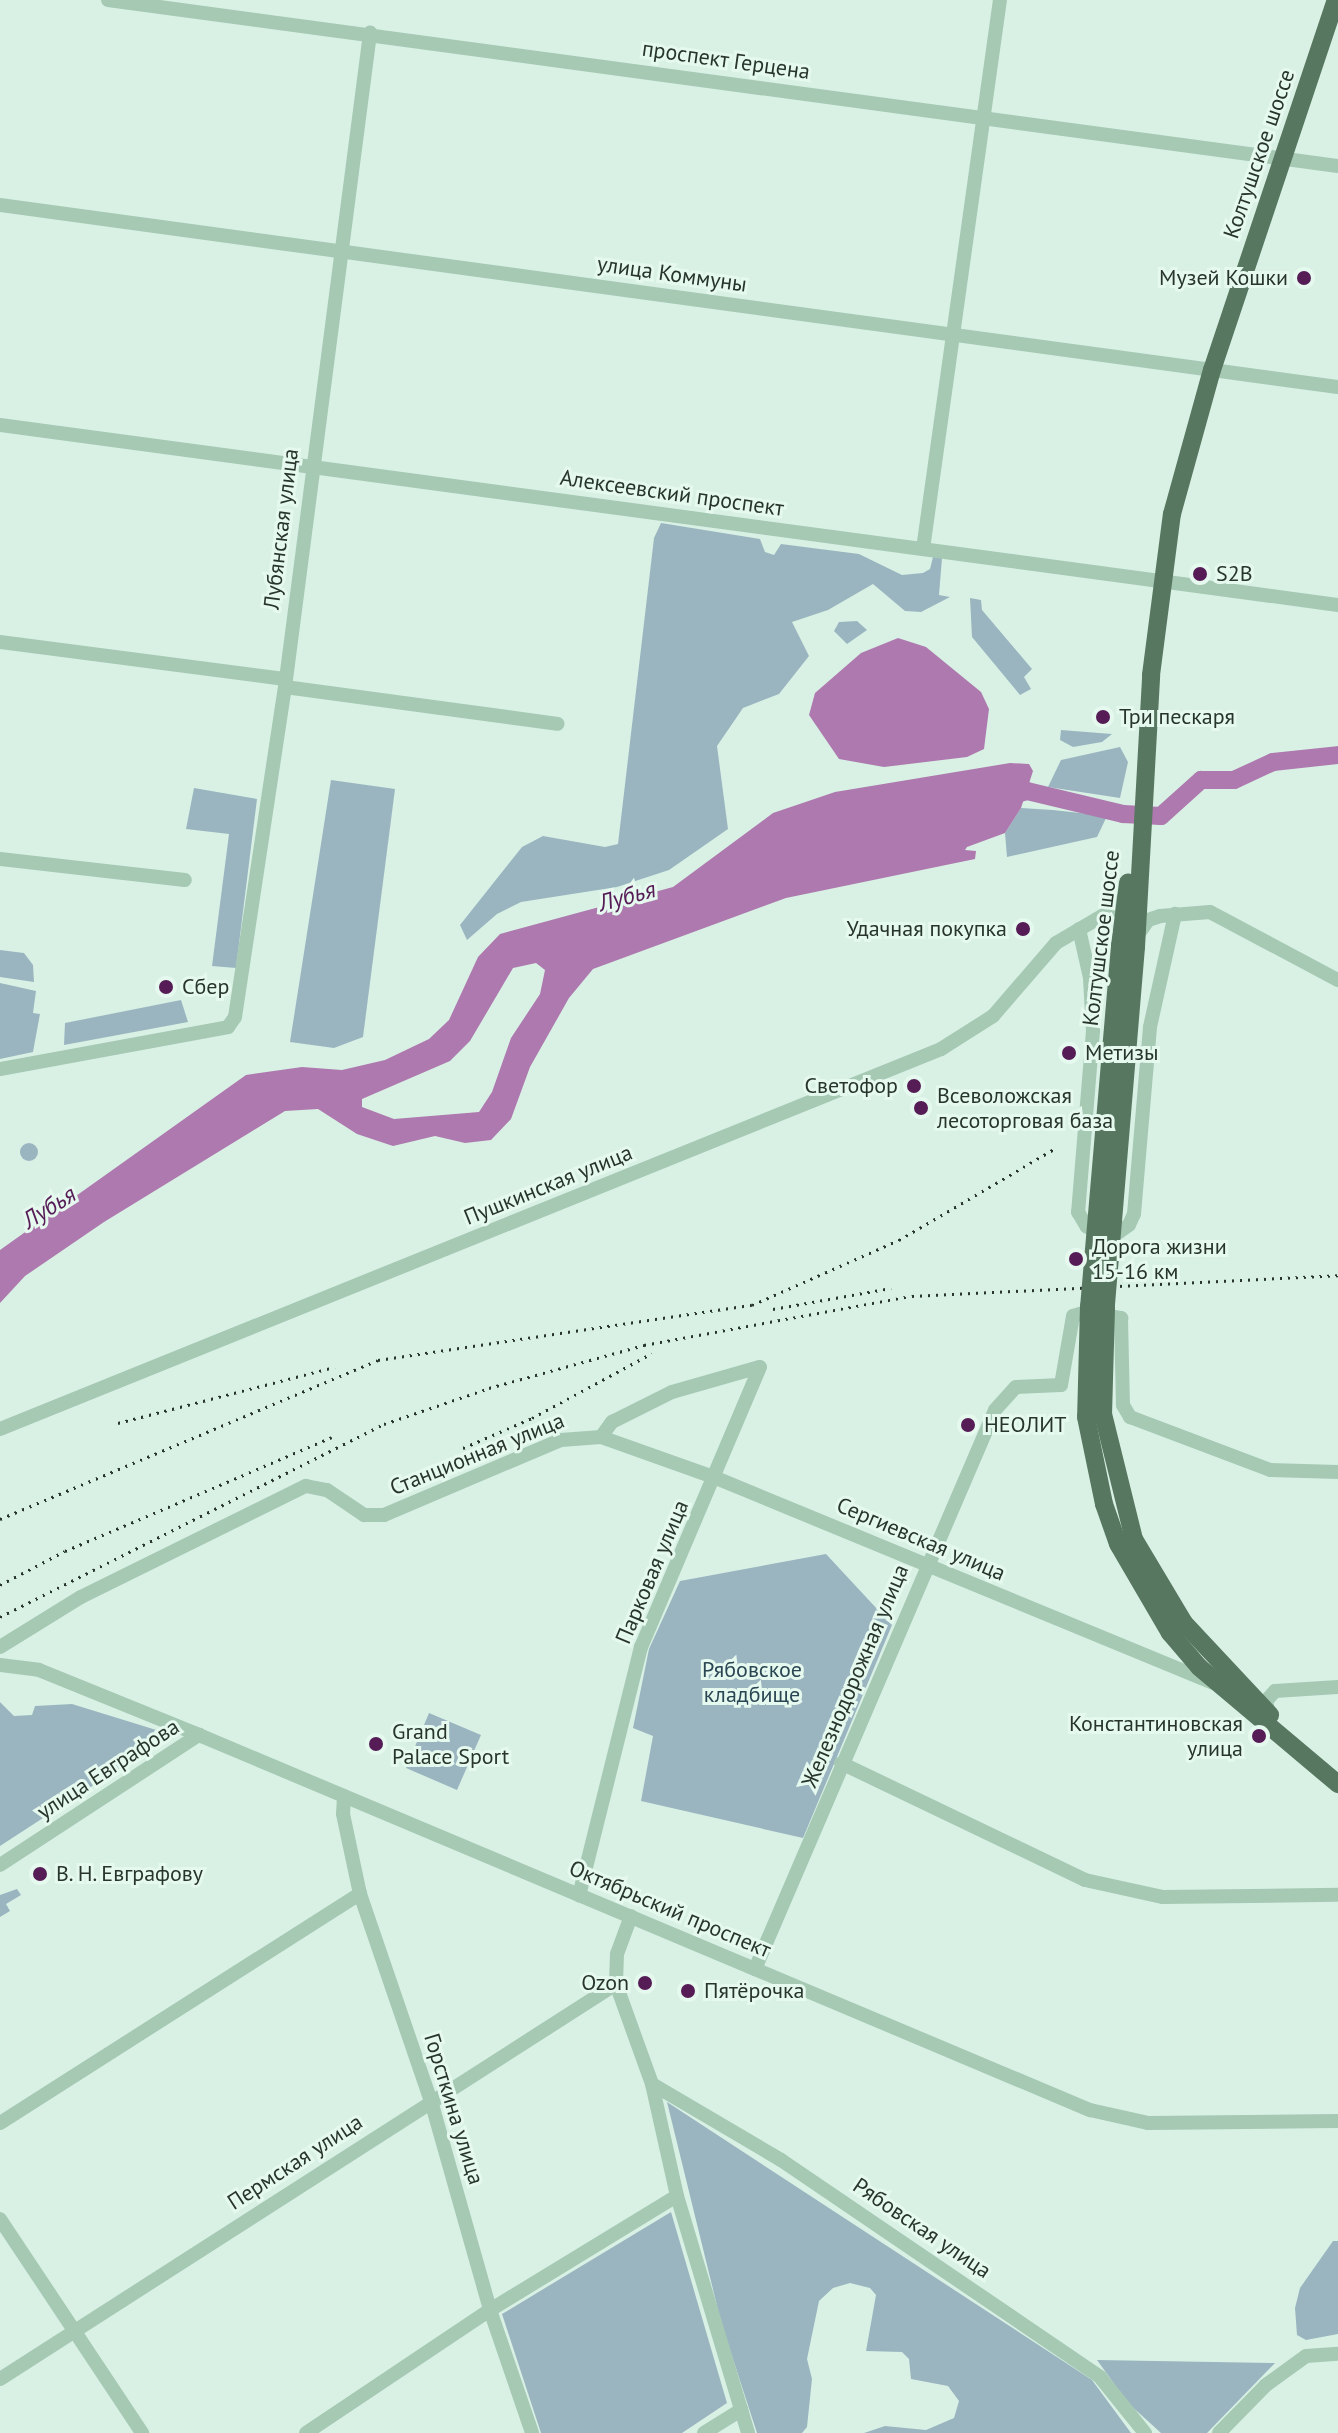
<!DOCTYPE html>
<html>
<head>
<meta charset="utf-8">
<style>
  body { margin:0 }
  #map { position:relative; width:1338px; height:2433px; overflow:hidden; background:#d9f1e5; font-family:"PT Sans",sans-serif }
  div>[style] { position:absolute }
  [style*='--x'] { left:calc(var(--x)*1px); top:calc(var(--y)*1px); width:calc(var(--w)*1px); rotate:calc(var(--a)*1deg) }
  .green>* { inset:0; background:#9ab5c0 }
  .round { border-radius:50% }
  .water>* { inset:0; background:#ad79ae }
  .river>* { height:18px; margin:-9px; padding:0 9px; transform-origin:9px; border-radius:9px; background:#ad79ae }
  .minor>* { height:14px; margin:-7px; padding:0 7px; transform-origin:7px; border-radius:7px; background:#a6c9b4 }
  .major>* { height:18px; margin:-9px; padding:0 9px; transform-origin:9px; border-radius:9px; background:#587760 }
  .rail>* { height:3px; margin-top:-1.5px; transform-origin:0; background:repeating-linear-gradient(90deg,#27352a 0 2px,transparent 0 8px) }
  .major-bridge>* { height:18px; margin:-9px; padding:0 9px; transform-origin:9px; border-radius:9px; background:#587760 }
  .dots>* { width:22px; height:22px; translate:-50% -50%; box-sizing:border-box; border:4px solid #e6f9ef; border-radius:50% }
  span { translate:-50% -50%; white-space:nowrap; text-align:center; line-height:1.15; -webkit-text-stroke:6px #e6f9ef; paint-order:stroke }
  .street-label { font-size:22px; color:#27352a }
  .poi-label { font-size:22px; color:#27352a }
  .right { translate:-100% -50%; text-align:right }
  .left { translate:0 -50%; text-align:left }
  .park-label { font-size:22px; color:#2a4653 }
  .water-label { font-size:24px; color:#561c56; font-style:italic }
</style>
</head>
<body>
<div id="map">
  <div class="green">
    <i style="clip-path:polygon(661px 523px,760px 539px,765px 552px,774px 555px,781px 544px,859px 554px,902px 575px,923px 573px,930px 569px,933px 557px,942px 558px,939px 595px,950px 597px,921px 612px,905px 611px,873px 584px,828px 610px,792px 622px,809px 656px,779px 694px,743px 708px,717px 746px,728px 829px,669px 870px,617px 887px,521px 902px,497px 914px,467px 940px,460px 925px,522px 847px,543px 836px,605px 847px,618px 844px,654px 538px)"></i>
    <i style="clip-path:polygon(970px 598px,981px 600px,982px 610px,1032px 669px,1024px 677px,1031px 689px,1020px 695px,972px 637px)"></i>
    <i style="clip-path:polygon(857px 621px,867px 630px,847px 644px,834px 631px,839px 622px)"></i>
    <i style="clip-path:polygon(1061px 730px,1112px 734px,1102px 742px,1073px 747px,1060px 740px)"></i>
    <i style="clip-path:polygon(1120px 747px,1128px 762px,1120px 798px,1048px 787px,1061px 760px)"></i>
    <i style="clip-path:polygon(331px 780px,395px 789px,363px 1037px,334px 1048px,290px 1042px)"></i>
    <i style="clip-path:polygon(194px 788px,257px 799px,236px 968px,212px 966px,229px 834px,186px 829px)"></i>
    <i style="clip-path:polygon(1021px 808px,1053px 810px,1107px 816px,1097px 837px,1007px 857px,1005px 833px)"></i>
    <i style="clip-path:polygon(0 950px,24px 953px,33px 965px,34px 982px,0 977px)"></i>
    <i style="clip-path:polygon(0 983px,36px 991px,33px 1013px,40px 1014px,33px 1052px,0 1059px)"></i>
    <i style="clip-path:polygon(181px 1000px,188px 1022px,64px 1045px,65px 1023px)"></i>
    <i class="round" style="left:20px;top:1143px;width:18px;height:18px"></i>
    <i style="clip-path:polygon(826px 1554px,892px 1625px,803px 1838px,641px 1801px,653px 1736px,633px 1728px,649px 1649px,680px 1581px)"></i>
    <i style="clip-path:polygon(0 1689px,0 1702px,14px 1716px,32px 1715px,35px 1706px,72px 1704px,166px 1733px,163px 1740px,0 1846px)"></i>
    <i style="clip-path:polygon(429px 1713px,481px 1735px,457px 1790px,406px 1768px)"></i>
    <i style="clip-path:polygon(17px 1889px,21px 1895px,6px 1904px,10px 1911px,0 1917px,0 1895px)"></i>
    <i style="clip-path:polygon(667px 2102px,1092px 2380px,1131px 2433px,864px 2433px,885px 2426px,926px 2430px,954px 2418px,959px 2401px,948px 2386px,911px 2379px,909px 2359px,902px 2352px,866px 2351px,876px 2295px,870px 2288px,850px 2283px,833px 2288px,819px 2301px,807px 2359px,812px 2379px,807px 2427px,802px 2433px,757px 2433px,721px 2322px)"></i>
    <i style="clip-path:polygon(671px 2212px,727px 2403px,682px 2433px,541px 2433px,502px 2314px)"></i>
    <i style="clip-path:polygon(1333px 2241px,1338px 2241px,1338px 2334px,1306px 2340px,1297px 2335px,1295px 2308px,1300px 2288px)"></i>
    <i style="clip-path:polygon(1097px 2360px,1275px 2363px,1207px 2433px,1161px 2433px,1128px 2403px)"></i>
  </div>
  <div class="water">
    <i style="clip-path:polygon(898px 638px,926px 647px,981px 692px,989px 709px,984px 749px,967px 757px,884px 767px,839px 759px,809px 715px,815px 693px,861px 653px)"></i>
    <i style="clip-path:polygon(evenodd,1010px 763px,1029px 764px,1033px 771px,1021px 808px,1005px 833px,967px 847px,965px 850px,976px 851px,975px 859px,786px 898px,593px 969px,569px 998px,530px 1067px,511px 1119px,491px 1140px,465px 1143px,435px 1136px,393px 1146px,357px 1134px,318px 1109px,285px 1111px,104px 1222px,25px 1276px,0 1303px,0 1250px,246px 1075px,302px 1067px,342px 1070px,385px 1060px,429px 1039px,449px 1020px,478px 957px,500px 934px,673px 887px,773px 813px,835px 792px,1010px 763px,536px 963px,545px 970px,540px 994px,511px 1038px,492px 1092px,479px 1112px,394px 1119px,362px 1107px,362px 1099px,450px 1061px,470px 1041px,513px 968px,536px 963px)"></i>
  </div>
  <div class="river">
    <i style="--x:1004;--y:798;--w:24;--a:-17"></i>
    <i style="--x:1027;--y:791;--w:99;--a:13.5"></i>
    <i style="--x:1123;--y:814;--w:38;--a:3"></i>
    <i style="--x:1161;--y:816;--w:54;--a:-42"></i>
    <i style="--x:1201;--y:780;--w:33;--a:0"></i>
    <i style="--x:1234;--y:780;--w:43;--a:-24.8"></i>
    <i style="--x:1273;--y:762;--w:65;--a:-6.1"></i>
  </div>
  <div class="minor">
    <i style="--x:108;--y:0;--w:1241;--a:7.69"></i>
    <i style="--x:0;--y:205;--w:1350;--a:7.75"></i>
    <i style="--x:0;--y:425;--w:1350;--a:7.66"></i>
    <i style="--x:923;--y:549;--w:554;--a:-82.02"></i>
    <i style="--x:0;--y:642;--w:287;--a:7.4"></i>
    <i style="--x:285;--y:687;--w:275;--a:7.7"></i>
    <i style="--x:0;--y:859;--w:186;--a:6.5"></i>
    <i style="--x:1079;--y:929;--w:50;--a:77.3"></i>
    <i style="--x:1090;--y:978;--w:53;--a:86.8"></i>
    <i style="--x:1093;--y:1031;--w:182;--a:94.7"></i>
    <i style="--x:1078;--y:1212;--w:17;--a:59"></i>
    <i style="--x:1087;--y:1227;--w:32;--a:9"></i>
    <i style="--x:1119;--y:1232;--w:12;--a:-35"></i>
    <i style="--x:1129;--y:1225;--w:12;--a:-66"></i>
    <i style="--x:1134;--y:1214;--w:188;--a:-85.1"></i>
    <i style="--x:1150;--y:1027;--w:116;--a:-77.5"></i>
    <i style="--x:1137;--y:936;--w:19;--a:-55"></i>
    <i style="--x:1148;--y:920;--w:13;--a:-18"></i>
    <i style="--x:1160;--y:916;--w:50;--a:-4.6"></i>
    <i style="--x:1210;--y:912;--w:145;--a:28"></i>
    <i style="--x:0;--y:1069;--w:232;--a:-10.4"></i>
    <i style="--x:228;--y:1027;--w:12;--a:-55"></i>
    <i style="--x:235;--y:1017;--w:334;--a:-81.4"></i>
    <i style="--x:285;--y:687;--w:660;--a:-82.59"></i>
    <i style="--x:0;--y:1429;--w:1015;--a:-21.99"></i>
    <i style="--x:941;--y:1049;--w:62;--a:-32.4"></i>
    <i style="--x:993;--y:1016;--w:96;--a:-49.2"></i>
    <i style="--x:1056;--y:943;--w:67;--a:-30.4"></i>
    <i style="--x:1114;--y:909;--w:18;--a:-49"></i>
    <i style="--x:601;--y:1437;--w:122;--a:19.6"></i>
    <i style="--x:716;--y:1478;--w:538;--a:22.41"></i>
    <i style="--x:0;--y:1647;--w:95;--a:-31.7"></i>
    <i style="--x:81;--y:1597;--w:251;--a:-26.3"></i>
    <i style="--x:306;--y:1486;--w:21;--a:11"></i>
    <i style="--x:327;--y:1490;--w:45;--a:34"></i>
    <i style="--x:364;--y:1515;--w:20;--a:0"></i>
    <i style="--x:384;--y:1515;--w:192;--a:-23"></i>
    <i style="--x:561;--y:1440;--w:40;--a:-4.3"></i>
    <i style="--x:601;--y:1437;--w:19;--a:-54"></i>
    <i style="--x:612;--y:1422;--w:67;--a:-26.6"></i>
    <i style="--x:672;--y:1392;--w:91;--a:-15.9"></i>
    <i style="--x:760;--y:1367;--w:304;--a:113"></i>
    <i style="--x:641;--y:1647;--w:256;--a:104"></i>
    <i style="--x:0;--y:1665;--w:39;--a:7"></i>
    <i style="--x:39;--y:1670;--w:173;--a:22.1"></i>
    <i style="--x:199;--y:1735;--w:967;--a:22.83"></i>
    <i style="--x:1090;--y:2110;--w:59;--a:12.6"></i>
    <i style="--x:1148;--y:2123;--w:190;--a:-0.6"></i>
    <i style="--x:1269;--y:1714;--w:13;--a:-103"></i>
    <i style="--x:1266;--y:1701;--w:13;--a:-48"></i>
    <i style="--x:1275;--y:1691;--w:63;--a:-3.6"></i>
    <i style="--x:841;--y:1763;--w:271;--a:25.6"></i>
    <i style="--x:1085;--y:1880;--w:80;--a:12.3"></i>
    <i style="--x:1163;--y:1897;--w:175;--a:-0.7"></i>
    <i style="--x:344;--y:1796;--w:18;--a:93"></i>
    <i style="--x:343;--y:1814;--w:82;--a:78"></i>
    <i style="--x:360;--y:1894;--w:219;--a:71.1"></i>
    <i style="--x:431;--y:2101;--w:217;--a:74.2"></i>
    <i style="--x:490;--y:2310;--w:130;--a:71.1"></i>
    <i style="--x:0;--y:1865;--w:238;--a:-33.2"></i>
    <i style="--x:631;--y:1916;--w:40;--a:110.2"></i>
    <i style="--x:617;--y:1954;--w:30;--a:92"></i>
    <i style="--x:616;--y:1984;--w:106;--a:70.2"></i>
    <i style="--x:652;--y:2084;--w:115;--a:77.4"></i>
    <i style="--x:677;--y:2196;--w:247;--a:73.3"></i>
    <i style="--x:755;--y:1969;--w:608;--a:-66.76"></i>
    <i style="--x:995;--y:1410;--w:31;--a:-48"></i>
    <i style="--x:1016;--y:1387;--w:45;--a:-2.5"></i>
    <i style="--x:1061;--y:1385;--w:70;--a:-80.1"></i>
    <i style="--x:1073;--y:1316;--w:14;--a:-17"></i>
    <i style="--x:1086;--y:1312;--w:36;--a:10"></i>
    <i style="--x:1121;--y:1318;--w:87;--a:88.7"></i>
    <i style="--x:1123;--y:1405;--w:14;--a:60"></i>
    <i style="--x:1130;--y:1417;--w:150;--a:20.7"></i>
    <i style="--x:1270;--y:1470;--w:68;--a:1.7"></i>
    <i style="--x:652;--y:2084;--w:150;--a:30.5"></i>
    <i style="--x:781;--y:2160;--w:386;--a:34.2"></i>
    <i style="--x:1100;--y:2377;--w:72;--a:51.2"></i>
    <i style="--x:0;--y:2123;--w:427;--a:-32.5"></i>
    <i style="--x:0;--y:2219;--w:257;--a:56.4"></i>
    <i style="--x:0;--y:2379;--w:732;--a:-32.67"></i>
    <i style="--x:306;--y:2433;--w:221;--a:-33.8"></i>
    <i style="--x:490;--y:2310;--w:219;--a:-31.4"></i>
    <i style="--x:704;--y:2433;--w:44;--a:-31.9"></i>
    <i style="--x:1219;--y:2433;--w:67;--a:-45.6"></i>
    <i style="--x:1266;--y:2385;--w:49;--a:-35.9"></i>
    <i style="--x:1306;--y:2356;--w:32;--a:-4"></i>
  </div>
  <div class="major">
    <i style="--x:1120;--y:946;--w:64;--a:-82.8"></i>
    <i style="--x:1136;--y:947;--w:272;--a:-86.8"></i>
    <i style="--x:1151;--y:675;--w:162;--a:-82.6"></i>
    <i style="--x:1172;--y:514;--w:149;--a:-74.5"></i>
    <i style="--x:1212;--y:370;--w:390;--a:-71.5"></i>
    <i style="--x:1184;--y:1623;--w:126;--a:46.9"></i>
    <i style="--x:1170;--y:1633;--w:45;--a:49.5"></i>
    <i style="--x:1199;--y:1667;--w:182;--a:40.1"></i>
  </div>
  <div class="rail">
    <i style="--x:773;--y:1309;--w:120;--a:-10.1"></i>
    <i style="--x:118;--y:1423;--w:224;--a:-14.5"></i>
    <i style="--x:463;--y:1448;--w:75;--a:-23.5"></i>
    <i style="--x:532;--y:1418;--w:136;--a:-28.4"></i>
    <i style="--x:0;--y:1519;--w:410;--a:-22.8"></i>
    <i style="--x:378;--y:1360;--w:378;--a:-8.4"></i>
    <i style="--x:752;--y:1305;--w:161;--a:-23.9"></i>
    <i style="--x:899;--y:1240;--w:182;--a:-30.4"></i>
    <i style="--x:0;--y:1585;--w:73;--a:-27.6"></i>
    <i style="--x:65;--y:1551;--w:290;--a:-23.1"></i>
    <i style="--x:0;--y:1617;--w:430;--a:-26.7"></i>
    <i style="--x:384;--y:1424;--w:111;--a:-18.9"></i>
    <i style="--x:489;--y:1388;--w:161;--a:-15.5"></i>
    <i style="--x:644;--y:1345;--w:272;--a:-10.4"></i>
    <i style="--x:912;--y:1296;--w:427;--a:-2.8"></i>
  </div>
  <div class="major-bridge">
    <i style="--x:1120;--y:946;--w:361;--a:94.9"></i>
    <i style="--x:1089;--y:1306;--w:111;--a:91.5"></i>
    <i style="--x:1086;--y:1417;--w:89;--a:78.3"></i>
    <i style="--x:1104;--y:1504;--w:42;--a:70.7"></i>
    <i style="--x:1118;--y:1544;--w:103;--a:59.7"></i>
    <i style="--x:1136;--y:947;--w:362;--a:94.8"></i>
    <i style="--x:1106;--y:1308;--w:106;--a:91.6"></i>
    <i style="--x:1103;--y:1414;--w:129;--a:76.1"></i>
    <i style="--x:1134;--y:1539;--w:98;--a:59.2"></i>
  </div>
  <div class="dots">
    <i style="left:1304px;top:278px;background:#561c56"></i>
    <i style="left:1200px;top:574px;background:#561c56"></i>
    <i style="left:1103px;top:717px;background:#561c56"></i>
    <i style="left:1023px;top:929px;background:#561c56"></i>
    <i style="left:166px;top:987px;background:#561c56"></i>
    <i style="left:1069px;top:1053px;background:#561c56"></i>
    <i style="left:914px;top:1086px;background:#561c56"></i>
    <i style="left:921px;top:1108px;background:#561c56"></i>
    <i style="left:1076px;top:1259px;background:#561c56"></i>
    <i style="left:968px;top:1425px;background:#561c56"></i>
    <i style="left:1259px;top:1736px;background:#561c56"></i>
    <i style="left:376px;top:1744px;background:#561c56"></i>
    <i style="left:40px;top:1874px;background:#561c56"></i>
    <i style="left:645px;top:1983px;background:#561c56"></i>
    <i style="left:688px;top:1991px;background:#561c56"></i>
  </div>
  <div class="street-label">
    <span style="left:726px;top:60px;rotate:8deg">проспект Герцена</span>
    <span style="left:1259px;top:154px;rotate:-71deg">Колтушское шоссе</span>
    <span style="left:672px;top:274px;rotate:8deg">улица Коммуны</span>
    <span style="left:672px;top:493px;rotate:8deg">Алексеевский проспект</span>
    <span style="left:281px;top:529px;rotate:-83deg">Лубянская улица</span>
    <span style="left:1101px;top:938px;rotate:-83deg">Колтушское шоссе</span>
    <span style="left:548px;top:1185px;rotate:-22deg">Пушкинская улица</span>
    <span style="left:477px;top:1454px;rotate:-22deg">Станционная улица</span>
    <span style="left:921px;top:1539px;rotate:23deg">Сергиевская улица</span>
    <span style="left:652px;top:1572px;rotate:-67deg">Парковая улица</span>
    <span style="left:855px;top:1676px;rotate:-67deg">Железнодорожная улица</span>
    <span style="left:108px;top:1769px;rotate:-33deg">улица Евграфова</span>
    <span style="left:670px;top:1909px;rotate:23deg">Октябрьский проспект</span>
    <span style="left:454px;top:2109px;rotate:73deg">Горсткина улица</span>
    <span style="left:295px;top:2162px;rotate:-33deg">Пермская улица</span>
    <span style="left:922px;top:2228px;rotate:34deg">Рябовская улица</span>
  </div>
  <div class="poi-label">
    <span class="right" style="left:1288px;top:278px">Музей Кошки</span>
    <span class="left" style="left:1216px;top:574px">S2B</span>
    <span class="left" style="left:1119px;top:717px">Три пескаря</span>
    <span class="right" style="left:1007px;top:929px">Удачная покупка</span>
    <span class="left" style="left:182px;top:987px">Сбер</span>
    <span class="left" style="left:1085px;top:1053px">Метизы</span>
    <span class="right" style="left:898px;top:1086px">Светофор</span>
    <span class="left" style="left:937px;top:1108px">Всеволожская<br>лесоторговая база</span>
    <span class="left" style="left:1092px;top:1259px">Дорога жизни<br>15-16 км</span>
    <span class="left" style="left:984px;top:1425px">НЕОЛИТ</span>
    <span class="right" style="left:1243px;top:1736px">Константиновская<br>улица</span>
    <span class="left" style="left:392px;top:1744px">Grand<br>Palace Sport</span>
    <span class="left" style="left:56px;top:1874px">В. Н. Евграфову</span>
    <span class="right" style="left:629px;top:1983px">Ozon</span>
    <span class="left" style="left:704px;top:1991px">Пятёрочка</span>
  </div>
  <div class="park-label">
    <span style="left:752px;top:1682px">Рябовское<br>кладбище</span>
  </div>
  <div class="water-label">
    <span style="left:627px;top:896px;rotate:-15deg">Лубья</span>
    <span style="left:49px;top:1207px;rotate:-32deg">Лубья</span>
  </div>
</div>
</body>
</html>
